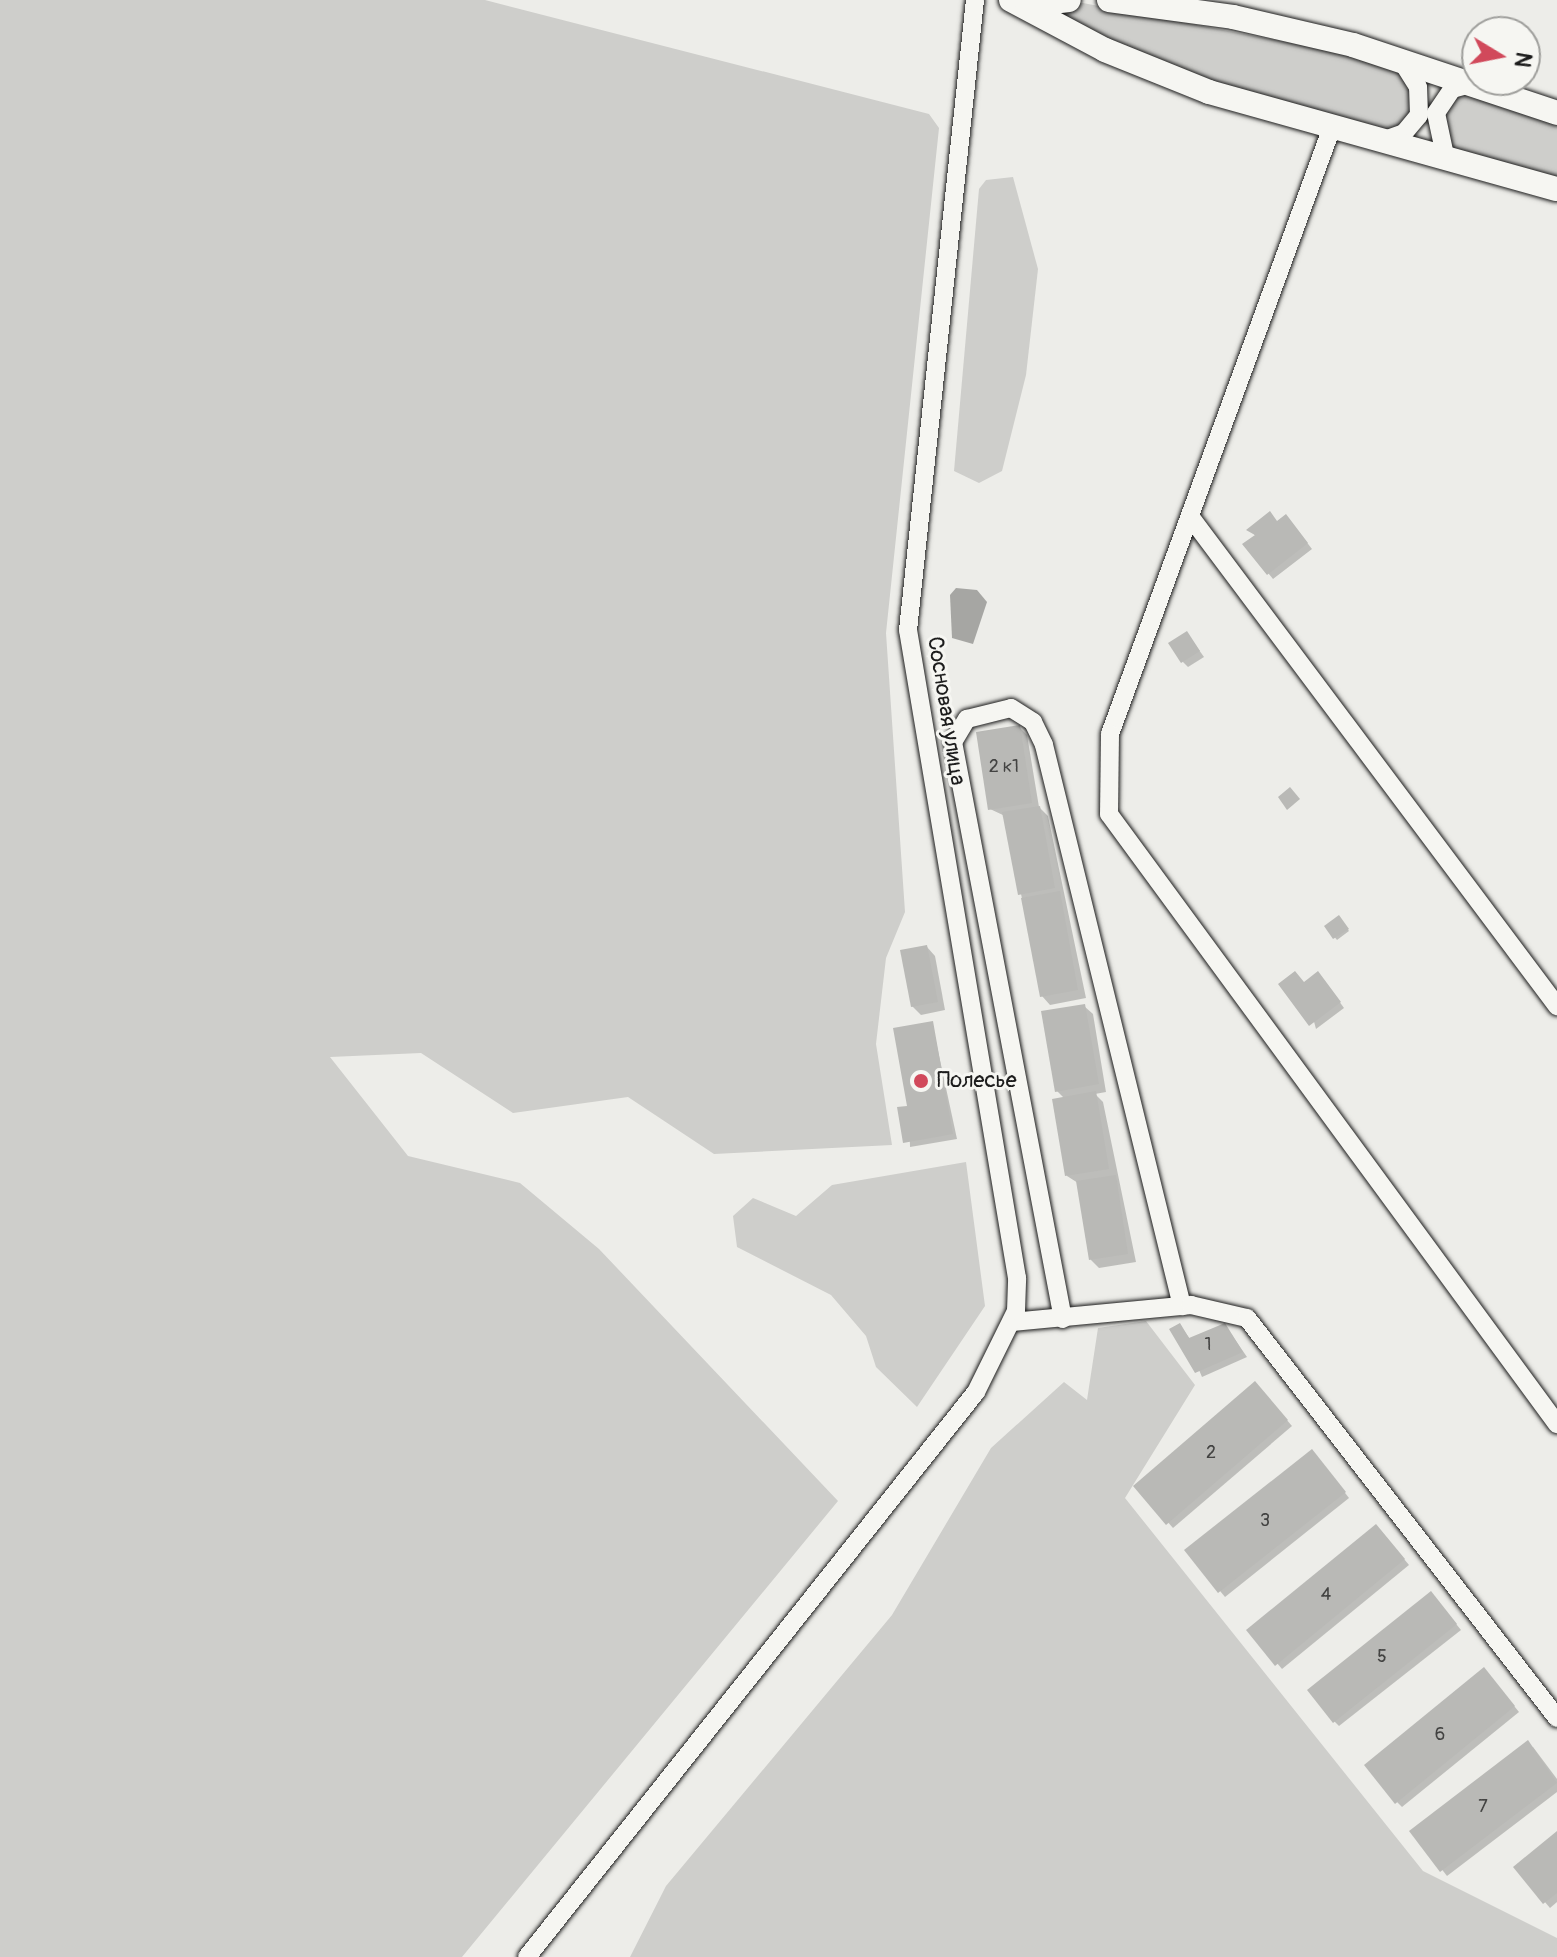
<!DOCTYPE html>
<html>
<head>
<meta charset="utf-8">
<style>
  body { margin:0 }
  #map { position:relative; width:1557px; height:1957px; overflow:hidden; background:#edede9; font-family:Pangolin,sans-serif }
  div>[style] { position:absolute }
  [style*='--x'] { left:calc(var(--x)*1px); top:calc(var(--y)*1px); width:calc(var(--w)*1px); rotate:calc(var(--a)*1deg) }
  .green>* { inset:0; background:#cececb }
  .water>* { inset:0; background:#a6a6a3 }
  .shadow>* { inset:0; background:#0003 }
  .building>* { inset:0; background:#b9b9b6 }
  .roads { filter:drop-shadow(0 0 2px #1c1c1c) drop-shadow(0 0 2px #1c1c1c) }
  .minor>* { height:18px; margin:-9px; padding:0 9px; transform-origin:9px; border-radius:9px; background:#f6f6f2 }
  .secondary>* { height:24px; margin:-12px; padding:0 12px; transform-origin:12px; border-radius:12px; background:#f6f6f2 }
  .dots>* { width:22px; height:22px; translate:-50% -50%; box-sizing:border-box; border:4px solid #f6f6f2; border-radius:50% }
  span { translate:-50% -50%; white-space:nowrap; text-align:center; line-height:1.15; -webkit-text-stroke:6px #f6f6f2; paint-order:stroke }
  .number-label { font-size:18px; color:#434342 }
  .number-label span { -webkit-text-stroke-width:0 }
  .street-label { font-size:22px; color:#1c1c1c }
  .poi-label { font-size:22px; color:#1c1c1c }
  .left { translate:0 -50%; text-align:left }
  .north { position:absolute; left:1461px; top:16px; width:80px; height:80px; box-sizing:border-box; background:#f6f6f2; border:2px solid #9f9f9c; border-radius:50%; rotate:100deg; font-size:22px; font-weight:700; line-height:32px; text-align:center; color:#1c1c1c }
  .north::after { content:''; display:block; margin:auto; width:28px; height:36px; background:#d1495b; clip-path:polygon(50% 0,100% 100%,50% 72%,0 100%) }
</style>
</head>
<body>
<div id="map">
  <div class="green">
    <i style="clip-path:polygon(0 0,485px 0,929px 114px,939px 128px,886px 633px,905px 912px,886px 958px,876px 1044px,892px 1145px,714px 1154px,628px 1097px,513px 1113px,421px 1053px,330px 1057px,408px 1156px,520px 1183px,599px 1249px,838px 1501px,462px 1957px,0 1957px)"></i>
    <i style="clip-path:polygon(1083px 3px,1399px 64px,1417px 105px,1393px 134px,1215px 89px,1036px 7px)"></i>
    <i style="clip-path:polygon(1468px 89px,1557px 119px,1557px 183px,1466px 161px,1444px 143px,1440px 124px,1451px 97px)"></i>
    <i style="clip-path:polygon(1013px 177px,1038px 269px,1026px 375px,1002px 471px,979px 483px,954px 471px,979px 189px,986px 180px)"></i>
    <i style="clip-path:polygon(966px 1162px,985px 1306px,917px 1407px,876px 1367px,866px 1336px,831px 1295px,737px 1247px,733px 1216px,753px 1198px,796px 1216px,832px 1185px)"></i>
    <i style="clip-path:polygon(1146px 1321px,1195px 1385px,1125px 1498px,1423px 1871px,1557px 1938px,1557px 1957px,630px 1957px,666px 1886px,892px 1615px,991px 1448px,1064px 1382px,1087px 1400px,1098px 1328px)"></i>
  </div>
  <div class="water">
    <i style="clip-path:polygon(956px 588px,977px 590px,987px 602px,973px 644px,952px 638px,950px 595px)"></i>
  </div>
  <div class="shadow">
    <i style="clip-path:polygon(1291px 522px,1312px 549px,1273px 579px,1245px 545px,1256px 536px,1249px 530px)"></i>
    <i style="clip-path:polygon(1187px 633px,1204px 657px,1188px 667px,1183px 662px)"></i>
    <i style="clip-path:polygon(1019px 727px,1027px 735px,1039px 807px,1048px 816px,1086px 998px,1050px 1005px,1042px 996px,1005px 816px,990px 809px)"></i>
    <i style="clip-path:polygon(1341px 920px,1349px 931px,1337px 940px,1327px 927px)"></i>
    <i style="clip-path:polygon(927px 947px,935px 956px,945px 1010px,921px 1015px,912px 1006px)"></i>
    <i style="clip-path:polygon(1323px 979px,1344px 1008px,1316px 1029px,1304px 984px)"></i>
    <i style="clip-path:polygon(1084px 1006px,1093px 1014px,1106px 1092px,1095px 1094px,1103px 1102px,1136px 1262px,1099px 1268px,1091px 1260px,1078px 1183px,1067px 1176px,1065px 1099px,1057px 1091px)"></i>
    <i style="clip-path:polygon(932px 1023px,957px 1139px,910px 1147px,909px 1107px)"></i>
    <i style="clip-path:polygon(1180px 1325px,1190px 1339px,1225px 1325px,1247px 1357px,1202px 1377px)"></i>
    <i style="clip-path:polygon(1260px 1389px,1292px 1426px,1173px 1528px,1136px 1486px)"></i>
    <i style="clip-path:polygon(1317px 1457px,1349px 1498px,1225px 1597px,1187px 1551px)"></i>
    <i style="clip-path:polygon(1381px 1531px,1409px 1565px,1282px 1669px,1249px 1630px)"></i>
    <i style="clip-path:polygon(1436px 1599px,1461px 1630px,1339px 1726px,1334px 1721px)"></i>
    <i style="clip-path:polygon(1489px 1675px,1519px 1712px,1402px 1807px,1397px 1802px)"></i>
    <i style="clip-path:polygon(1533px 1747px,1557px 1779px,1557px 1792px,1447px 1876px,1412px 1831px)"></i>
    <i style="clip-path:polygon(1557px 1833px,1557px 1902px,1550px 1908px,1515px 1867px)"></i>
  </div>
  <div class="building">
    <i style="clip-path:polygon(1270px 511px,1277px 521px,1286px 514px,1308px 543px,1267px 575px,1242px 544px,1255px 535px,1246px 530px)"></i>
    <i style="clip-path:polygon(1187px 631px,1200px 651px,1181px 663px,1168px 643px)"></i>
    <i style="clip-path:polygon(1020px 725px,1032px 803px,988px 810px,976px 732px)"></i>
    <i style="clip-path:polygon(1290px 787px,1300px 799px,1287px 810px,1278px 797px)"></i>
    <i style="clip-path:polygon(1040px 806px,1055px 888px,1018px 895px,1002px 812px)"></i>
    <i style="clip-path:polygon(1060px 891px,1078px 990px,1040px 997px,1021px 898px)"></i>
    <i style="clip-path:polygon(1339px 915px,1349px 929px,1333px 939px,1324px 926px)"></i>
    <i style="clip-path:polygon(927px 945px,938px 1002px,911px 1007px,900px 950px)"></i>
    <i style="clip-path:polygon(1295px 971px,1304px 982px,1318px 971px,1341px 1002px,1309px 1026px,1278px 984px)"></i>
    <i style="clip-path:polygon(1085px 1004px,1099px 1084px,1055px 1092px,1041px 1011px)"></i>
    <i style="clip-path:polygon(933px 1021px,953px 1134px,903px 1143px,897px 1107px,907px 1106px,893px 1028px)"></i>
    <i style="clip-path:polygon(1096px 1091px,1109px 1169px,1065px 1176px,1052px 1099px)"></i>
    <i style="clip-path:polygon(1116px 1175px,1128px 1254px,1089px 1260px,1076px 1181px)"></i>
    <i style="clip-path:polygon(1180px 1323px,1189px 1338px,1225px 1323px,1243px 1352px,1195px 1373px,1169px 1329px)"></i>
    <i style="clip-path:polygon(1255px 1381px,1288px 1420px,1166px 1525px,1133px 1486px)"></i>
    <i style="clip-path:polygon(1312px 1449px,1346px 1492px,1218px 1593px,1184px 1550px)"></i>
    <i style="clip-path:polygon(1376px 1524px,1405px 1559px,1275px 1666px,1246px 1630px)"></i>
    <i style="clip-path:polygon(1431px 1591px,1457px 1624px,1333px 1723px,1307px 1690px)"></i>
    <i style="clip-path:polygon(1484px 1667px,1515px 1706px,1395px 1804px,1364px 1765px)"></i>
    <i style="clip-path:polygon(1528px 1740px,1557px 1783px,1440px 1872px,1409px 1831px)"></i>
    <i style="clip-path:polygon(1557px 1831px,1557px 1893px,1543px 1904px,1513px 1867px)"></i>
  </div>
  <div class="roads">
    <div class="minor">
      <i style="--x:1332;--y:127;--w:646;--a:110.09"></i>
      <i style="--x:1110;--y:734;--w:80;--a:90.7"></i>
      <i style="--x:1109;--y:814;--w:757;--a:53.71"></i>
      <i style="--x:1382;--y:141;--w:23;--a:-20"></i>
      <i style="--x:1404;--y:133;--w:23;--a:-50"></i>
      <i style="--x:1419;--y:115;--w:28;--a:-92"></i>
      <i style="--x:1418;--y:87;--w:32;--a:-122"></i>
      <i style="--x:1446;--y:160;--w:48;--a:-102"></i>
      <i style="--x:1436;--y:113;--w:29;--a:-56"></i>
      <i style="--x:1452;--y:89;--w:20;--a:-15"></i>
      <i style="--x:1192;--y:519;--w:609;--a:53.15"></i>
      <i style="--x:1063;--y:1319;--w:587;--a:-100.79"></i>
      <i style="--x:953;--y:742;--w:27;--a:-59"></i>
      <i style="--x:967;--y:719;--w:45;--a:-14"></i>
      <i style="--x:1011;--y:708;--w:26;--a:32"></i>
      <i style="--x:1033;--y:722;--w:25;--a:64"></i>
      <i style="--x:1044;--y:745;--w:578;--a:76.18"></i>
      <i style="--x:1012;--y:1322;--w:180;--a:-5.4"></i>
      <i style="--x:1191;--y:1305;--w:57;--a:13.1"></i>
      <i style="--x:1247;--y:1318;--w:506;--a:52.22"></i>
      <i style="--x:527;--y:1957;--w:722;--a:-51.53"></i>
      <i style="--x:976;--y:1392;--w:90;--a:-63.7"></i>
      <i style="--x:1016;--y:1311;--w:33;--a:-88"></i>
      <i style="--x:1017;--y:1278;--w:657;--a:-99.55"></i>
      <i style="--x:908;--y:630;--w:634;--a:-83.93"></i>
    </div>
    <div class="secondary">
      <i style="--x:1011;--y:0;--w:106;--a:28"></i>
      <i style="--x:1105;--y:50;--w:112;--a:22"></i>
      <i style="--x:1209;--y:92;--w:361;--a:15.6"></i>
      <i style="--x:1109;--y:0;--w:125;--a:7.8"></i>
      <i style="--x:1233;--y:17;--w:123;--a:13.1"></i>
      <i style="--x:1353;--y:45;--w:215;--a:18.4"></i>
      <i style="--x:1027;--y:5;--w:42;--a:-6.8"></i>
    </div>
  </div>
  <div class="dots">
    <i style="left:921px;top:1081px;background:#d1495b"></i>
  </div>
  <div class="number-label">
    <span style="left:1004px;top:767px">2 к1</span>
    <span style="left:1208px;top:1345px">1</span>
    <span style="left:1211px;top:1453px">2</span>
    <span style="left:1265px;top:1521px">3</span>
    <span style="left:1326px;top:1595px">4</span>
    <span style="left:1382px;top:1657px">5</span>
    <span style="left:1440px;top:1735px">6</span>
    <span style="left:1483px;top:1807px">7</span>
  </div>
  <div class="street-label">
    <span style="left:946px;top:711px;rotate:81deg">Сосновая улица</span>
  </div>
  <div class="poi-label">
    <span class="left" style="left:937px;top:1081px">Полесье</span>
  </div>
  <div class="north">N</div>
</div>
</body>
</html>
